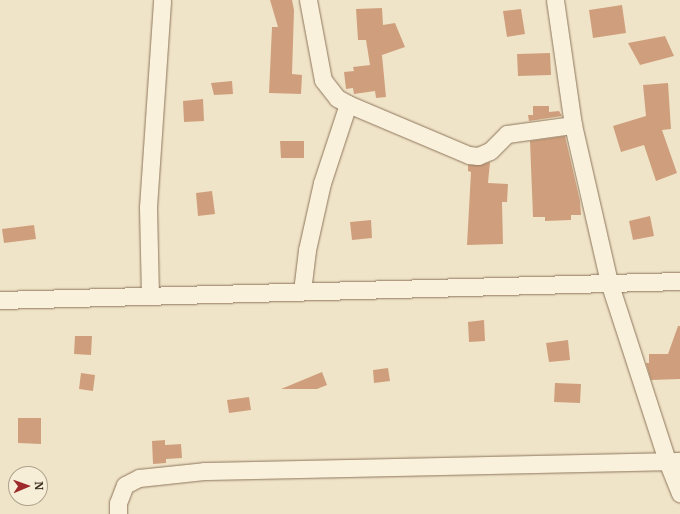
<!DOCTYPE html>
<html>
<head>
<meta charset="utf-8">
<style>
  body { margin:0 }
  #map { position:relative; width:680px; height:514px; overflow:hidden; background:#f0e4c8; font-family:Merriweather,serif }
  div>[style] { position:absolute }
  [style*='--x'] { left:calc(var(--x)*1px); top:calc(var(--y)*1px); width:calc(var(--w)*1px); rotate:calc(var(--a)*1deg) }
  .building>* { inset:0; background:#cf9f7d }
  .roads { filter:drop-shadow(0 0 1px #8d765c) drop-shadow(0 0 1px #8d765c) }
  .minor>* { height:17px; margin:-8.5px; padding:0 8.5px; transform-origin:8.5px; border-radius:8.5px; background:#faf1dc }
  span { translate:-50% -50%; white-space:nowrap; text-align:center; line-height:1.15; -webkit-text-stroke:3px #f7eed8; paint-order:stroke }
  .north { position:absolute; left:8px; top:466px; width:40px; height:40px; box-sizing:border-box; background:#f7eed8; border:1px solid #ada18e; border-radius:50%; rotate:88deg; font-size:11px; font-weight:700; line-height:16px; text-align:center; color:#3d2e20 }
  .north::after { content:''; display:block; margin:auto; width:14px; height:18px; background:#9e2a2b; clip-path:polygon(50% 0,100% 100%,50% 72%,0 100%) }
</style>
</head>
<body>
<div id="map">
  <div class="building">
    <i style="clip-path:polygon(270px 0,292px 0,294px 10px,292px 74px,302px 75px,301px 94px,269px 93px,272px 27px,278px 27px)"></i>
    <i style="clip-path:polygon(622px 5px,626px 33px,593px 38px,589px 10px)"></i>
    <i style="clip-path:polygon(382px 8px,383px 25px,395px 23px,405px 47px,382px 55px,386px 97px,376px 98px,375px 91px,354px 94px,353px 88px,346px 89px,344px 72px,354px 71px,353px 67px,370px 65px,366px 40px,358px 40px,356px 9px)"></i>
    <i style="clip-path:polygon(521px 9px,525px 34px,507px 37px,503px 11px)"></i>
    <i style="clip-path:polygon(665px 36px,674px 56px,640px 65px,628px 43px)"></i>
    <i style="clip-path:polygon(550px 53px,551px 75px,518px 76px,517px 54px)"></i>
    <i style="clip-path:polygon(232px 81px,233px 94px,214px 95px,211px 83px)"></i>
    <i style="clip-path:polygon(668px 83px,671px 129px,662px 130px,677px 173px,656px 181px,644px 145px,621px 152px,613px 126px,646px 116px,643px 85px)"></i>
    <i style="clip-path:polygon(203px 99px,204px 121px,184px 122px,183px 101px)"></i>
    <i style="clip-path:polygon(533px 106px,549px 106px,549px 112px,559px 111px,562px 116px,529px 121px,528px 115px,533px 115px)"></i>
    <i style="clip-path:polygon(565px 136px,580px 201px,581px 215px,571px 215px,571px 220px,545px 221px,545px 217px,533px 217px,530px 141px)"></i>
    <i style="clip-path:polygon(280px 141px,304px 141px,304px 158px,281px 158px)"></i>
    <i style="clip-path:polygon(490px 162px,488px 183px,508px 184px,507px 202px,502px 202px,503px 244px,467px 245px,471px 172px,468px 171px,468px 165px,481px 165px)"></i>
    <i style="clip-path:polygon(212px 191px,215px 214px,198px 216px,196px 193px)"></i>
    <i style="clip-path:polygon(650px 216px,654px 236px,633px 240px,629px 221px)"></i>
    <i style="clip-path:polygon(371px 220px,372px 238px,352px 240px,350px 222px)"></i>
    <i style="clip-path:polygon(34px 225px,36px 239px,4px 243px,2px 229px)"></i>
    <i style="clip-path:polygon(484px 320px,485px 341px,469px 342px,468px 322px)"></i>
    <i style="clip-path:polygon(678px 326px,680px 326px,680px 379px,651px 380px,646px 363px,649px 363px,649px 354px,668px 354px)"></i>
    <i style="clip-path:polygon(75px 336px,92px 336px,91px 355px,74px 354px)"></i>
    <i style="clip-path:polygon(568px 340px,570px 360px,549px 362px,546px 343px)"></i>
    <i style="clip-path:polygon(388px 368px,390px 381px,374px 383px,373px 370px)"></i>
    <i style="clip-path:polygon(322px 372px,327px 385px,317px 389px,281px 389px)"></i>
    <i style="clip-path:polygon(81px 373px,95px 375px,93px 391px,79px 389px)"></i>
    <i style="clip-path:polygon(555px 383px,581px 384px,580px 403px,554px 402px)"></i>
    <i style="clip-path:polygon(249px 397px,251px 410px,229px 413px,227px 400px)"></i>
    <i style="clip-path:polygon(18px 418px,41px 418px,41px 444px,18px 443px)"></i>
    <i style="clip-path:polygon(165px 440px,165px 445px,181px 444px,182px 458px,166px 459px,166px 463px,153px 464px,152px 441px)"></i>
  </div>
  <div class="roads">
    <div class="minor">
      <i style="--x:308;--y:0;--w:81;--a:79.4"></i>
      <i style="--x:323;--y:80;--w:23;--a:52"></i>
      <i style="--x:337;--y:98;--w:13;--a:29"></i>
      <i style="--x:348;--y:104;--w:131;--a:22.9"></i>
      <i style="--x:469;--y:155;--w:9;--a:6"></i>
      <i style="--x:478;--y:156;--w:13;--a:-23"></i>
      <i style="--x:490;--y:151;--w:24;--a:-45"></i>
      <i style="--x:507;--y:134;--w:67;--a:-7.8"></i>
      <i style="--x:555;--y:0;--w:126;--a:81.8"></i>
      <i style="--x:573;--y:125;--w:161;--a:77.1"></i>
      <i style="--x:609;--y:282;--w:188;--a:72"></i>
      <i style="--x:667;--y:461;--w:35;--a:68"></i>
      <i style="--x:302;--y:291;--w:41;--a:-83"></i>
      <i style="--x:307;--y:250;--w:69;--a:-77.4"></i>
      <i style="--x:322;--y:183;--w:83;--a:-71.8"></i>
      <i style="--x:150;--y:296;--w:89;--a:-91.3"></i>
      <i style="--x:148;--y:207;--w:207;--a:-86.1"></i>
      <i style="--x:0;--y:300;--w:680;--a:-1.6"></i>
      <i style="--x:118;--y:514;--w:11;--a:-90"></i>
      <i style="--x:118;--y:503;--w:19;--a:-69"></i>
      <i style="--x:125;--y:485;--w:16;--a:-27"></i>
      <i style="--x:139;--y:478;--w:65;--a:-6.1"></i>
      <i style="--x:204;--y:471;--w:476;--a:-1.2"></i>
    </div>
  </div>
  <div class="north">N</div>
</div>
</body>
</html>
